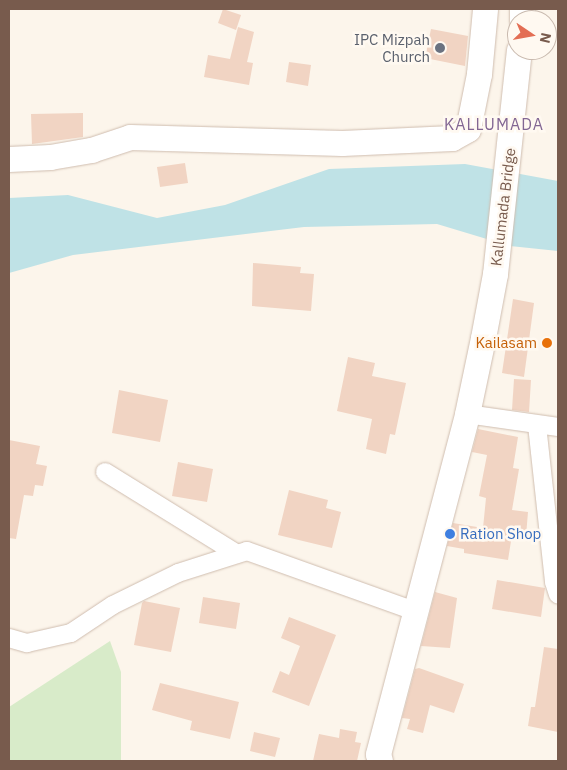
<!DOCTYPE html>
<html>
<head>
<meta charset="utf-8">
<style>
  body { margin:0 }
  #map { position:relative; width:567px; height:770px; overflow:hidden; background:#fcf5eb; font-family:"IBM Plex Sans",sans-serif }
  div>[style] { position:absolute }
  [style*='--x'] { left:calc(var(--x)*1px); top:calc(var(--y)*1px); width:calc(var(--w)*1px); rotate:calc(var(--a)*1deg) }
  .green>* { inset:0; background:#d8ebc9 }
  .water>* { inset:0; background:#bfe2e6 }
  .building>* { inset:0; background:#f1d4c3 }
  .roads { filter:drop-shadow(0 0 1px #cfbdaf) drop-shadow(0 0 1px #cfbdaf) }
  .street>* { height:18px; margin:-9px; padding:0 9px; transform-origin:9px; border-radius:9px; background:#fff }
  .secondary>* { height:25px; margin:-12.5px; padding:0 12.5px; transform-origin:12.5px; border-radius:12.5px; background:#fff }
  .dots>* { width:14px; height:14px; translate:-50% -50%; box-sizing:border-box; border:2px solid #fff9f1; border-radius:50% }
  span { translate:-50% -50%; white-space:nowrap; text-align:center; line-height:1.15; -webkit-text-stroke:5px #fff9f1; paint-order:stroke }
  .worship-label { font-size:15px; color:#5b616d }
  .right { translate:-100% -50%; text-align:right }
  .street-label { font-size:15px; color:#785b4d }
  .food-label { font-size:15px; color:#c56008 }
  .shop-label { font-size:15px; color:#366cbe }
  .left { translate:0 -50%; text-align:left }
  .neighbourhood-label { font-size:16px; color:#826693; letter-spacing:1px }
  .frame { position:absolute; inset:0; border:10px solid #785b4d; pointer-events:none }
  .north { position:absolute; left:507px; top:10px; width:50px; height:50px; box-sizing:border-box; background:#fff9f1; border:1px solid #c9baaf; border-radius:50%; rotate:102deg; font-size:14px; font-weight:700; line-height:20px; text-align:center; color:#785b4d }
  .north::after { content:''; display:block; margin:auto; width:18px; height:22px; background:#e36e54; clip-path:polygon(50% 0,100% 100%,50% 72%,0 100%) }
</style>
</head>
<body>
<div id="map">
  <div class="green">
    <i style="clip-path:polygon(110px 641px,121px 672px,121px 761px,9px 761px,9px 707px)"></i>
  </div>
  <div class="water">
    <i style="clip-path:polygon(465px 164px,558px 181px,558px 251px,510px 246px,437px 224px,304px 227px,73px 255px,9px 273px,9px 198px,68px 195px,157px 218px,225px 205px,329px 169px)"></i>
  </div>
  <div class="building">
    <i style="clip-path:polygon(223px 9px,241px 15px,236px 30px,218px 23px)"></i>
    <i style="clip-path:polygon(238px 27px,254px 32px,247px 62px,253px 63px,249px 85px,204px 77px,208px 55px,230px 59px)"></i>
    <i style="clip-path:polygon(431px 29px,468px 36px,465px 66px,425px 58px)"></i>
    <i style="clip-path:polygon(289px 62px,311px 65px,308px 86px,286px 82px)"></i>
    <i style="clip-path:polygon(83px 113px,83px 137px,32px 144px,31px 114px)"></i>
    <i style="clip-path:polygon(185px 163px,188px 183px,160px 187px,157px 167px)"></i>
    <i style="clip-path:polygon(253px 263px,301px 267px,300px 273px,314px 274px,311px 311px,252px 306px)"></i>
    <i style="clip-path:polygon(513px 299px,534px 303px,524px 377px,502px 373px)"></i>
    <i style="clip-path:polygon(348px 357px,375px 363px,372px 376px,406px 383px,395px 435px,390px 434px,386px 454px,366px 449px,372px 419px,337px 411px)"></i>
    <i style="clip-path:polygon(514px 379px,531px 380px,529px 412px,512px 410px)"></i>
    <i style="clip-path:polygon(119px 390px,168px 400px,160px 442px,112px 433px)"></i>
    <i style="clip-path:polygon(478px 429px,518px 437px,513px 468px,519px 469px,512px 510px,528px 512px,526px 536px,512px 535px,508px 560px,464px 553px,464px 549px,447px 546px,453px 523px,483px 528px,486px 498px,479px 496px,487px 455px,472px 452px)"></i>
    <i style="clip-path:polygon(9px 440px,40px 446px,36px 464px,47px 466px,43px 486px,35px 485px,33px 496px,24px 495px,16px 539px,9px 538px)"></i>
    <i style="clip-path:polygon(178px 462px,213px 469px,207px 502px,172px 496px)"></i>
    <i style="clip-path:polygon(289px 490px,328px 500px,326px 508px,341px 512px,332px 548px,278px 535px)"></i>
    <i style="clip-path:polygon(497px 580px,545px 588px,541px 617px,492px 609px)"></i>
    <i style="clip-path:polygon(435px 592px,457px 598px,450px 648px,421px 646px)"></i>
    <i style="clip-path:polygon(203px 597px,240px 603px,236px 629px,199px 623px)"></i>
    <i style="clip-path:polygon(144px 601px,180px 608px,171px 652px,134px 645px,142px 603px)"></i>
    <i style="clip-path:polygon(289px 617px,336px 635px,309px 706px,272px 692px,280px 671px,289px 675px,300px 646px,281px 638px)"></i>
    <i style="clip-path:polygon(544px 647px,558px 649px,558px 732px,528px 726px,531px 707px,535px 707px)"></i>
    <i style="clip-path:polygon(419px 668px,464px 684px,454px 713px,430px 705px,423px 733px,407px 729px,410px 719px,402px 718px,415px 669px)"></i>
    <i style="clip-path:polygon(160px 683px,239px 702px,230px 739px,190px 730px,192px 721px,152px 710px)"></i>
    <i style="clip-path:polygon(340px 729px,357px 732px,355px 742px,361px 743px,357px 761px,313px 761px,319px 734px,339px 738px)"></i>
    <i style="clip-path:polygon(254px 732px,280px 738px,275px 757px,250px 751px)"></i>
  </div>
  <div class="roads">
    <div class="street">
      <i style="--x:467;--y:414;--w:92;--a:8.1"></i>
      <i style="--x:537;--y:425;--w:158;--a:83.8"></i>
      <i style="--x:554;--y:582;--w:13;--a:72"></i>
      <i style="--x:105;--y:472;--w:155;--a:31.8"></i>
      <i style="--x:9;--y:638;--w:19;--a:16"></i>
      <i style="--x:27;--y:643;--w:45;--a:-12.8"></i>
      <i style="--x:71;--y:633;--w:50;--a:-33.7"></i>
      <i style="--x:113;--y:605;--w:72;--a:-26.2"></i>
      <i style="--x:178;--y:573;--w:72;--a:-17.7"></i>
      <i style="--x:247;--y:551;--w:178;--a:19.7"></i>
    </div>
    <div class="secondary">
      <i style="--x:522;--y:20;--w:11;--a:-90"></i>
      <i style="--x:9;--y:159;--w:41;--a:-2.8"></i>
      <i style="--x:50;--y:157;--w:42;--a:-9.7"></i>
      <i style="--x:91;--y:150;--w:41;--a:-18.4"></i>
      <i style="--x:130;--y:137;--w:212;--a:1.6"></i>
      <i style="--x:342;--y:143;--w:110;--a:-2.6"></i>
      <i style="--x:452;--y:138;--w:18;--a:-29"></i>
      <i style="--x:468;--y:129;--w:56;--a:-78.7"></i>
      <i style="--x:479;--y:74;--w:65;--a:-84.7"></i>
      <i style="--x:380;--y:761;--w:7;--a:-106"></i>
      <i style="--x:378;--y:754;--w:351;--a:-75.3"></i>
      <i style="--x:467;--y:414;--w:78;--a:-78.1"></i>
      <i style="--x:483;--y:338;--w:65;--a:-79.4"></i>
      <i style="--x:495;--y:274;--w:225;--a:-83.9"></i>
    </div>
  </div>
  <div class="dots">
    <i style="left:440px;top:48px;background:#6b7280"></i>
    <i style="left:547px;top:343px;background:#e8710a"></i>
    <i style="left:450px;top:534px;background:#3f7fe0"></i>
  </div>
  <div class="worship-label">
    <span class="right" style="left:430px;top:48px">IPC Mizpah<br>Church</span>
  </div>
  <div class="street-label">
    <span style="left:503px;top:207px;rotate:-83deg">Kallumada Bridge</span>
  </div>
  <div class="food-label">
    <span class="right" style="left:537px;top:343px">Kailasam</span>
  </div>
  <div class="shop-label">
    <span class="left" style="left:460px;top:534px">Ration Shop</span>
  </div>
  <div class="neighbourhood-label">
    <span style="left:494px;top:124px">KALLUMADA</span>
  </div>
  <div class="frame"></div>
  <div class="north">N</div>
</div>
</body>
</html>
